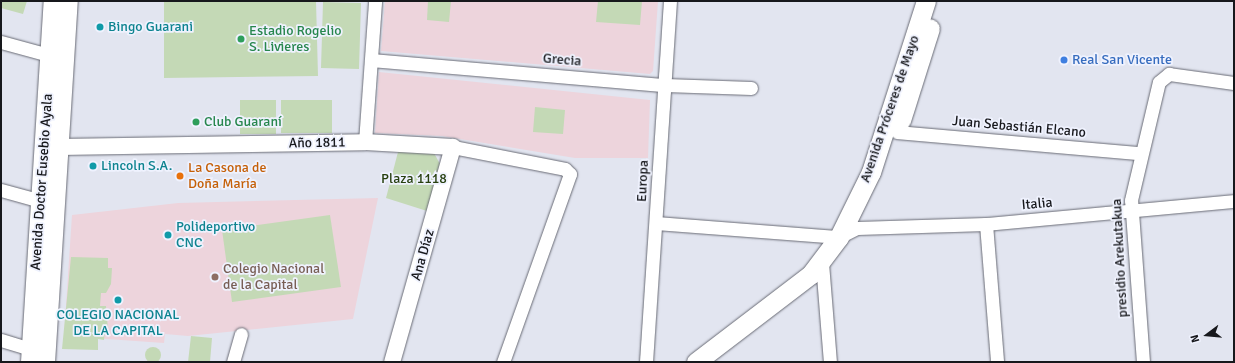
<!DOCTYPE html>
<html>
<head>
<meta charset="utf-8">
<style>
  body { margin:0 }
  #map { position:relative; width:1235px; height:363px; overflow:hidden; background:#e2e5f0; font-family:Signika,sans-serif }
  div>[style] { position:absolute }
  [style*='--x'] { left:calc(var(--x)*1px); top:calc(var(--y)*1px); width:calc(var(--w)*1px); rotate:calc(var(--a)*1deg) }
  .education>* { inset:0; background:#edd4dc }
  .green>* { inset:0; background:#c4d9b6 }
  .round { border-radius:50% }
  .roads { filter:drop-shadow(0 0 1px #696b75) drop-shadow(0 0 1px #696b75) }
  .minor>* { height:13px; margin:-6.5px; padding:0 6.5px; transform-origin:6.5px; border-radius:6.5px; background:#fff }
  .major>* { height:16px; margin:-8px; padding:0 8px; transform-origin:8px; border-radius:8px; background:#fff }
  .highway>* { height:19px; margin:-9.5px; padding:0 9.5px; transform-origin:9.5px; border-radius:9.5px; background:#fff }
  .dots>* { width:11px; height:11px; translate:-50% -50%; box-sizing:border-box; border:2px solid #eff2fe; border-radius:50% }
  span { translate:-50% -50%; white-space:nowrap; text-align:center; line-height:1.15; -webkit-text-stroke:3.5px #eff2fe; paint-order:stroke }
  .culture-label { font-size:14px; color:#0d838f }
  .left { translate:0 -50%; text-align:left }
  .leisure-label { font-size:14px; color:#27864d }
  .street-label { font-size:14px; color:#17181c }
  .shop-label { font-size:14px; color:#366cbe }
  .food-label { font-size:14px; color:#c56008 }
  .park-label { font-size:14px; color:#27400f }
  .education-label { font-size:14px; color:#785e54 }
  .frame { position:absolute; inset:0; border:2px solid #17181c; pointer-events:none }
  .north { position:absolute; left:1187px; top:315px; width:40px; height:40px; -webkit-text-stroke:3px #eff2fe; paint-order:stroke; rotate:254deg; font-size:11px; font-weight:700; line-height:16px; text-align:center; color:#17181c }
  .north::after { content:''; display:block; margin:auto; width:14px; height:18px; background:#17181c; clip-path:polygon(50% 0,100% 100%,50% 72%,0 100%) }
</style>
</head>
<body>
<div id="map">
  <div class="education">
    <i style="clip-path:polygon(385px 1px,658px 1px,653px 71px,650px 74px,381px 51px)"></i>
    <i style="clip-path:polygon(379px 72px,650px 100px,648px 158px,575px 158px,442px 136px,375px 133px)"></i>
    <i style="clip-path:polygon(378px 198px,353px 319px,188px 336px,165px 334px,164px 343px,64px 336px,72px 215px,178px 203px)"></i>
  </div>
  <div class="green">
    <i style="clip-path:polygon(2px 1px,27px 1px,23px 14px,1px 8px)"></i>
    <i style="clip-path:polygon(164px 1px,316px 1px,318px 76px,164px 78px)"></i>
    <i style="clip-path:polygon(428px 1px,451px 1px,449px 22px,427px 20px)"></i>
    <i style="clip-path:polygon(598px 1px,642px 1px,640px 25px,596px 22px)"></i>
    <i style="clip-path:polygon(323px 2px,361px 3px,359px 69px,321px 68px)"></i>
    <i style="clip-path:polygon(240px 100px,276px 100px,276px 134px,240px 134px)"></i>
    <i style="clip-path:polygon(281px 100px,332px 100px,332px 133px,281px 133px)"></i>
    <i style="clip-path:polygon(535px 107px,565px 110px,563px 134px,533px 132px)"></i>
    <i style="clip-path:polygon(428px 151px,434px 153px,440px 164px,427px 211px,386px 198px,398px 152px)"></i>
    <i style="clip-path:polygon(330px 215px,341px 287px,232px 302px,222px 230px)"></i>
    <i style="clip-path:polygon(71px 257px,108px 258px,108px 268px,112px 268px,111px 284px,106px 293px,101px 293px,100px 306px,106px 306px,108px 330px,105px 330px,104px 340px,98px 339px,98px 350px,62px 349px)"></i>
    <i style="clip-path:polygon(191px 336px,212px 338px,210px 362px,188px 362px)"></i>
    <i class="round" style="left:145px;top:347px;width:16px;height:16px"></i>
  </div>
  <div class="roads">
    <div class="minor">
      <i style="--x:1;--y:42;--w:57;--a:15.3"></i>
      <i style="--x:371;--y:60;--w:295;--a:4.9"></i>
      <i style="--x:665;--y:85;--w:86;--a:2"></i>
      <i style="--x:897;--y:132;--w:243;--a:5"></i>
      <i style="--x:365;--y:142;--w:141;--a:-85.9"></i>
      <i style="--x:453;--y:147;--w:114;--a:11.1"></i>
      <i style="--x:565;--y:169;--w:7;--a:45"></i>
      <i style="--x:570;--y:174;--w:200;--a:109.6"></i>
      <i style="--x:1;--y:190;--w:41;--a:15.4"></i>
      <i style="--x:656;--y:223;--w:184;--a:4.4"></i>
      <i style="--x:839;--y:237;--w:20;--a:-27"></i>
      <i style="--x:857;--y:228;--w:129;--a:-1.8"></i>
      <i style="--x:986;--y:224;--w:249;--a:-5.3"></i>
      <i style="--x:986;--y:224;--w:138;--a:85.4"></i>
      <i style="--x:822;--y:263;--w:99;--a:85.4"></i>
      <i style="--x:1;--y:340;--w:39;--a:17"></i>
      <i style="--x:233;--y:362;--w:29;--a:-74"></i>
      <i style="--x:646;--y:362;--w:362;--a:-86.2"></i>
      <i style="--x:1143;--y:362;--w:162;--a:-94.2"></i>
      <i style="--x:1131;--y:200;--w:121;--a:-76.7"></i>
      <i style="--x:1159;--y:82;--w:13;--a:-39"></i>
      <i style="--x:1169;--y:74;--w:66;--a:7.9"></i>
    </div>
    <div class="major">
      <i style="--x:59;--y:147;--w:306;--a:-0.9"></i>
      <i style="--x:365;--y:142;--w:88;--a:3.3"></i>
      <i style="--x:453;--y:147;--w:223;--a:105.8"></i>
    </div>
    <div class="highway">
      <i style="--x:901;--y:120;--w:96;--a:-72.5"></i>
      <i style="--x:30;--y:362;--w:362;--a:-86.4"></i>
      <i style="--x:45;--y:362;--w:362;--a:-86.4"></i>
      <i style="--x:696;--y:362;--w:145;--a:-37.4"></i>
      <i style="--x:811;--y:274;--w:46;--a:-52.9"></i>
      <i style="--x:839;--y:237;--w:72;--a:-63.8"></i>
      <i style="--x:871;--y:172;--w:180;--a:-72.2"></i>
    </div>
  </div>
  <div class="dots">
    <i style="left:100px;top:27px;background:#0f9aa8"></i>
    <i style="left:241px;top:39px;background:#2e9e5b"></i>
    <i style="left:1064px;top:60px;background:#3f7fe0"></i>
    <i style="left:196px;top:122px;background:#2e9e5b"></i>
    <i style="left:93px;top:166px;background:#0f9aa8"></i>
    <i style="left:180px;top:176px;background:#e8710a"></i>
    <i style="left:168px;top:235px;background:#0f9aa8"></i>
    <i style="left:215px;top:277px;background:#8d6e63"></i>
    <i style="left:118px;top:300px;background:#0f9aa8"></i>
  </div>
  <div class="culture-label">
    <span class="left" style="left:108px;top:27px">Bingo Guarani</span>
    <span class="left" style="left:101px;top:166px">Lincoln S.A.</span>
    <span class="left" style="left:176px;top:235px">Polideportivo<br>CNC</span>
    <span style="left:118px;top:323px">COLEGIO NACIONAL<br>DE LA CAPITAL</span>
  </div>
  <div class="leisure-label">
    <span class="left" style="left:249px;top:39px">Estadio Rogelio<br>S. Livieres</span>
    <span class="left" style="left:204px;top:122px">Club Guaraní</span>
  </div>
  <div class="street-label">
    <span style="left:562px;top:60px;rotate:5deg">Grecia</span>
    <span style="left:890px;top:109px;rotate:-71deg">Avenida Próceres de Mayo</span>
    <span style="left:1019px;top:127px;rotate:5deg">Juan Sebastián Elcano</span>
    <span style="left:317px;top:143px;rotate:-1deg">Año 1811</span>
    <span style="left:643px;top:181px;rotate:-87deg">Europa</span>
    <span style="left:42px;top:182px;rotate:-86deg">Avenida Doctor Eusebio Ayala</span>
    <span style="left:1037px;top:204px;rotate:-5deg">Italia</span>
    <span style="left:423px;top:255px;rotate:-74deg">Ana Díaz</span>
    <span style="left:1120px;top:258px;rotate:-93deg">presidio Arekutakua</span>
  </div>
  <div class="shop-label">
    <span class="left" style="left:1072px;top:60px">Real San Vicente</span>
  </div>
  <div class="food-label">
    <span class="left" style="left:188px;top:176px">La Casona de<br>Doña María</span>
  </div>
  <div class="park-label">
    <span style="left:414px;top:179px">Plaza 1118</span>
  </div>
  <div class="education-label">
    <span class="left" style="left:223px;top:277px">Colegio Nacional<br>de la Capital</span>
  </div>
  <div class="frame"></div>
  <div class="north">N</div>
</div>
</body>
</html>
